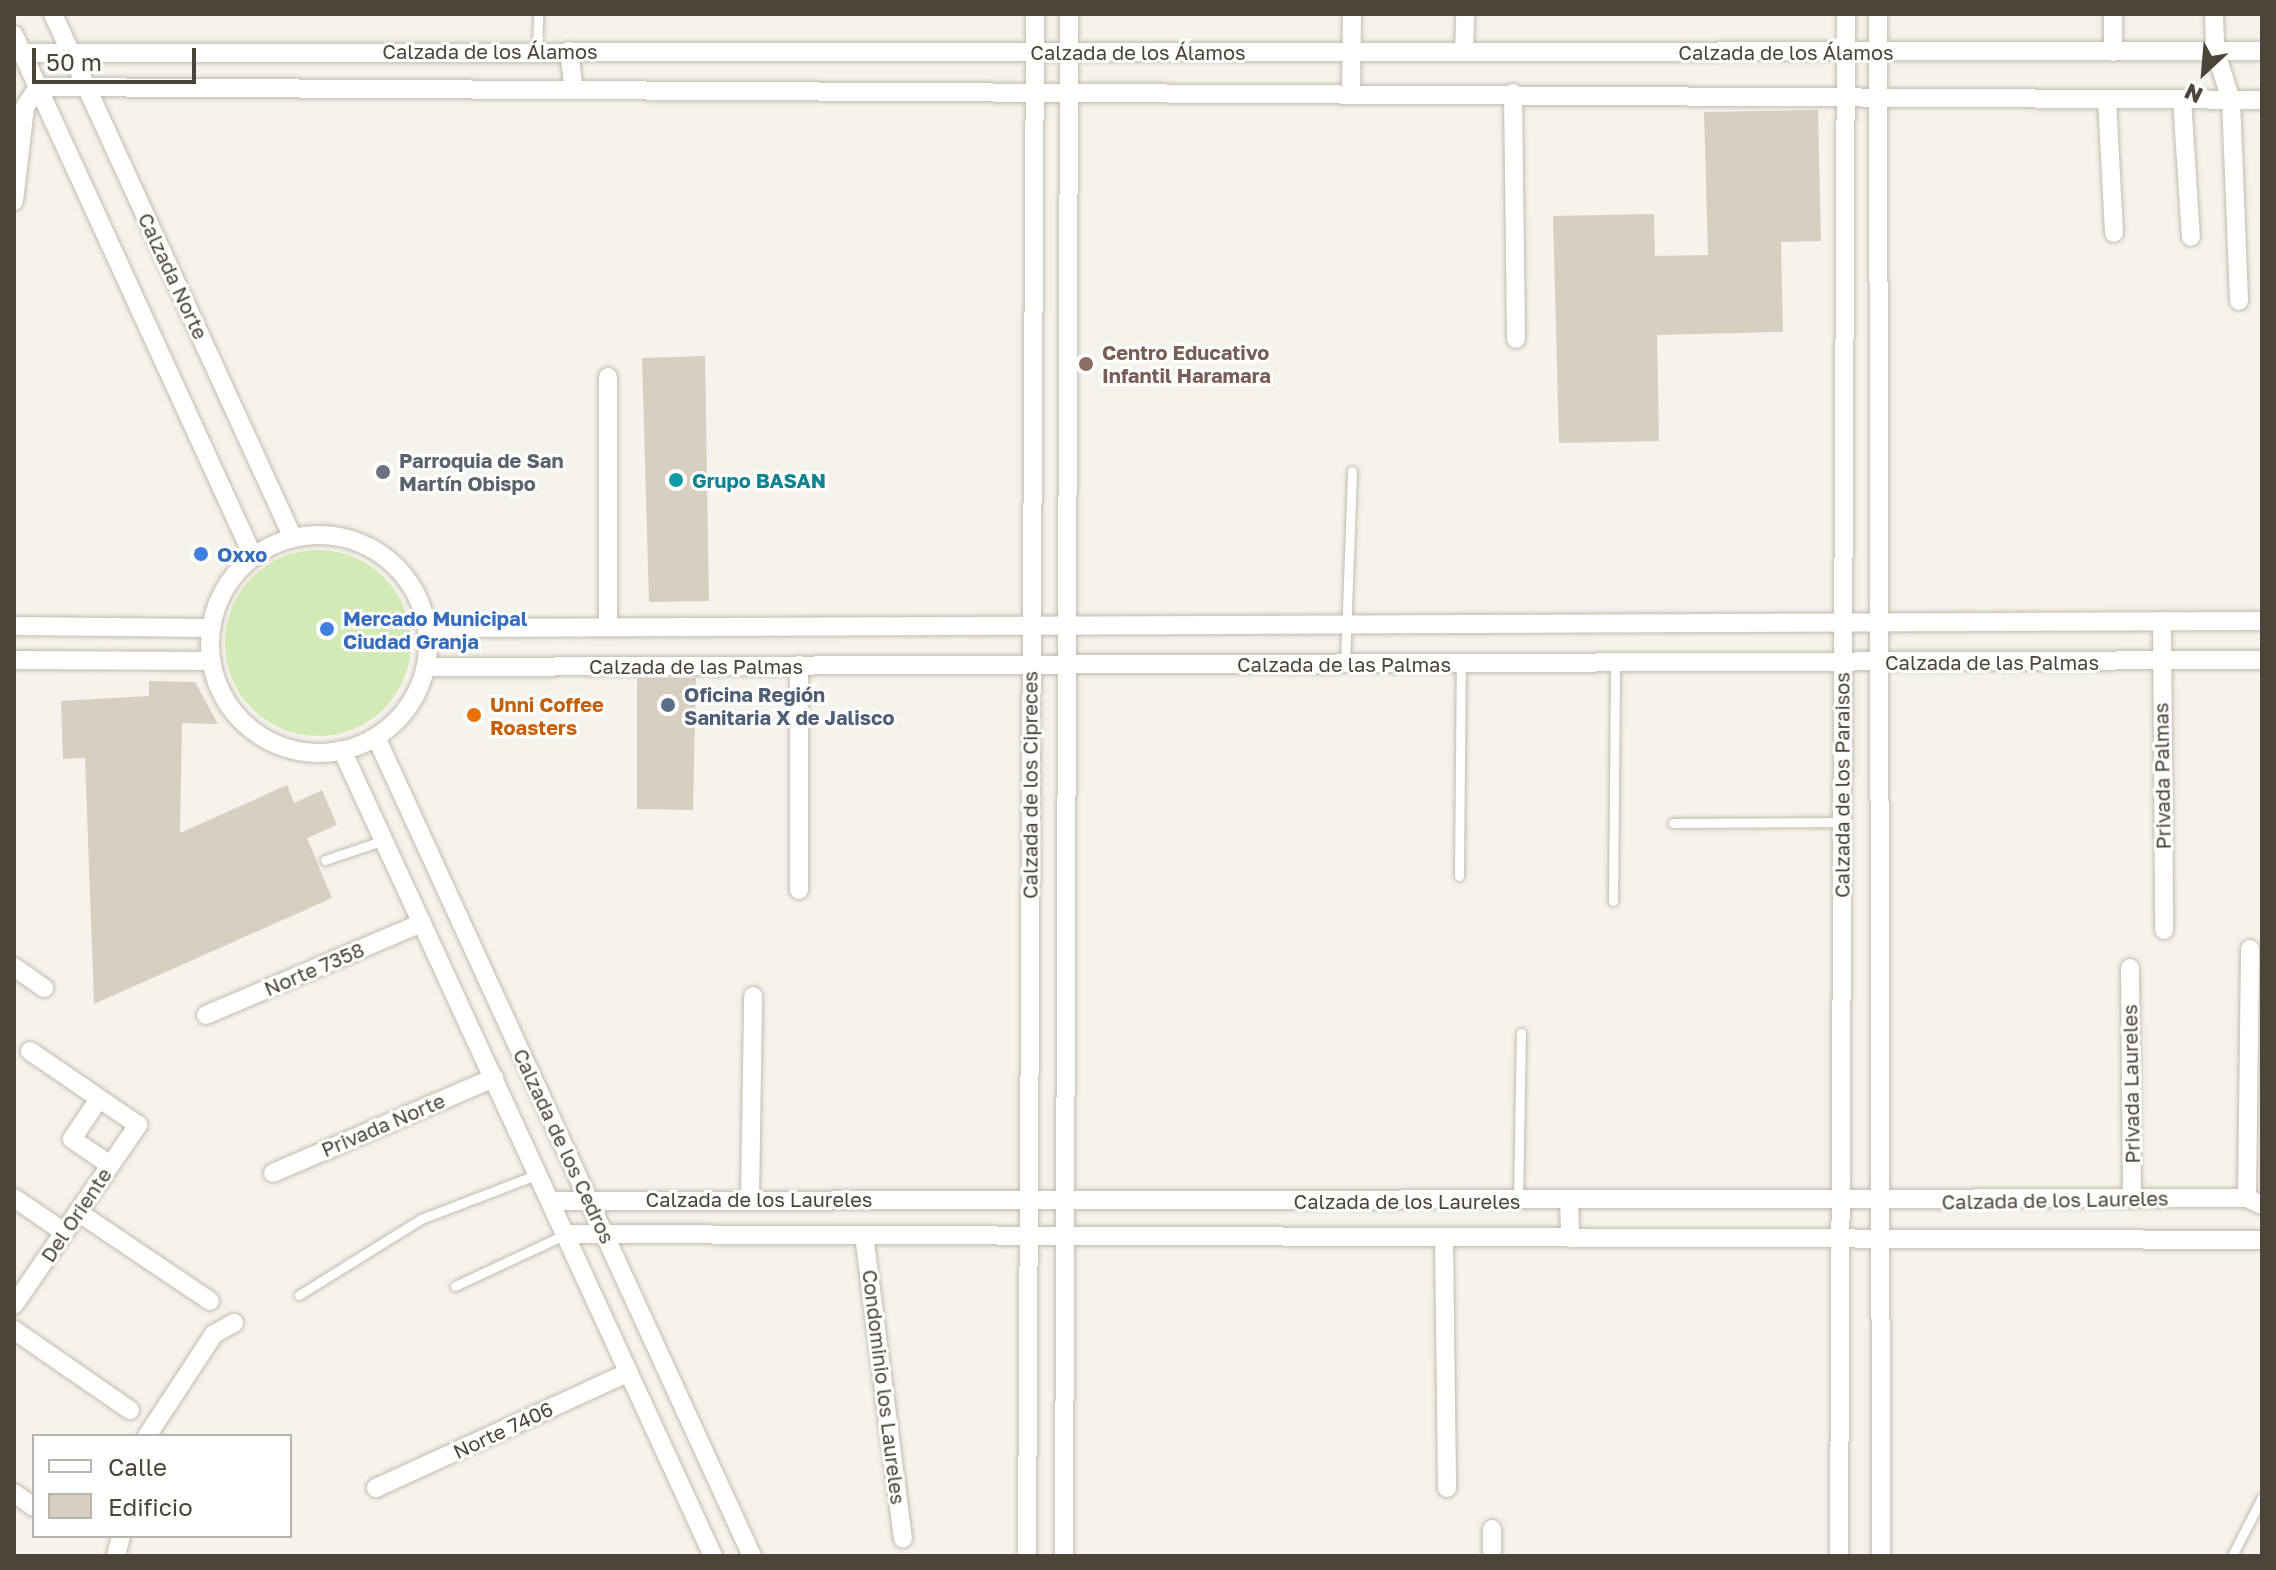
<!DOCTYPE html>
<html>
<head>
<meta charset="utf-8">
<style>
  body { margin:0 }
  #map { position:relative; width:2276px; height:1570px; overflow:hidden; background:#f6f3ec; font-family:"Golos Text",sans-serif }
  div>[style] { position:absolute }
  [style*='--x'] { left:calc(var(--x)*1px); top:calc(var(--y)*1px); width:calc(var(--w)*1px); rotate:calc(var(--a)*1deg) }
  .green>* { inset:0; background:#d2eab5 }
  .round { border-radius:50% }
  .building>* { inset:0; background:#d8cfc1 }
  .roads { filter:drop-shadow(0 0 2px #c2bbae) drop-shadow(0 0 2px #c2bbae) }
  .service>* { height:9px; margin:-4.5px; padding:0 4.5px; transform-origin:4.5px; border-radius:4.5px; background:#fff }
  .minor>* { height:18px; margin:-9px; padding:0 9px; transform-origin:9px; border-radius:9px; background:#fff }
  .minor>.ring { margin:-9px; padding:0; box-sizing:content-box; background:none; border:18px solid #fff; border-radius:50% }
  .dots>* { width:22px; height:22px; translate:-50% -50%; box-sizing:border-box; border:4px solid #fff; border-radius:50% }
  span { translate:-50% -50%; white-space:nowrap; text-align:center; line-height:1.15; -webkit-text-stroke:6px #fff; paint-order:stroke }
  .street-label { font-size:20px; color:#4b4439 }
  .education-label { font-size:20px; color:#785e54; font-weight:700 }
  .left { translate:0 -50%; text-align:left }
  .worship-label { font-size:20px; color:#5b616d; font-weight:700 }
  .culture-label { font-size:20px; color:#0d838f; font-weight:700 }
  .shop-label { font-size:20px; color:#366cbe; font-weight:700 }
  .service-label { font-size:20px; color:#4e5e75; font-weight:700 }
  .food-label { font-size:20px; color:#c56008; font-weight:700 }
  .frame { position:absolute; inset:0; border:16px solid #4b4439; pointer-events:none }
  .legend { position:absolute; left:32px; top:1434px; width:260px; height:104px; box-sizing:border-box; background:#fff; border:2px solid #b7b4b0; margin:0; padding:10px 14px; list-style:none; font-size:24px; color:#4b4439 }
  .legend li { display:flex; align-items:center; gap:16px; height:40px }
  .legend b { width:40px; border:2px solid #b7b4b0 }
  .north { position:absolute; left:2164px; top:32px; width:80px; height:80px; -webkit-text-stroke:6px #fff; paint-order:stroke; rotate:206deg; font-size:22px; font-weight:700; line-height:32px; text-align:center; color:#4b4439 }
  .north::after { content:''; display:block; margin:auto; width:28px; height:36px; background:#4b4439; clip-path:polygon(50% 0,100% 100%,50% 72%,0 100%) }
  .scale { position:absolute; left:32px; top:48px; width:164px; height:36px; box-sizing:border-box; border:4px solid #4b4439; border-top:0; padding-left:10px; font-size:24px; line-height:28px; white-space:nowrap; color:#4b4439; -webkit-text-stroke:6px #fff; paint-order:stroke }
</style>
</head>
<body>
<div id="map">
  <div class="green">
    <i class="round" style="left:225px;top:550px;width:186px;height:186px"></i>
  </div>
  <div class="building">
    <i style="clip-path:polygon(1818px 110px,1821px 241px,1781px 242px,1783px 332px,1657px 335px,1659px 441px,1559px 443px,1553px 216px,1654px 214px,1655px 256px,1708px 255px,1704px 112px)"></i>
    <i style="clip-path:polygon(705px 356px,709px 601px,649px 602px,642px 358px)"></i>
    <i style="clip-path:polygon(637px 678px,696px 678px,693px 810px,637px 809px)"></i>
    <i style="clip-path:polygon(149px 681px,195px 682px,218px 724px,182px 723px,180px 833px,287px 785px,294px 803px,322px 790px,337px 825px,307px 838px,332px 898px,94px 1004px,85px 758px,63px 759px,61px 701px,149px 696px)"></i>
  </div>
  <div class="roads">
    <div class="service">
      <i style="--x:537;--y:51;--w:37;--a:-88"></i>
      <i style="--x:1345;--y:664;--w:193;--a:-87.9"></i>
      <i style="--x:1673;--y:823;--w:169;--a:-0.3"></i>
      <i style="--x:325;--y:860;--w:62;--a:-18.7"></i>
      <i style="--x:1459;--y:876;--w:212;--a:-89.5"></i>
      <i style="--x:1613;--y:901;--w:238;--a:-89.5"></i>
      <i style="--x:1518;--y:1201;--w:168;--a:-89"></i>
      <i style="--x:455;--y:1286;--w:123;--a:-25.1"></i>
      <i style="--x:299;--y:1295;--w:144;--a:-31.9"></i>
      <i style="--x:421;--y:1219;--w:125;--a:-21"></i>
      <i style="--x:2232;--y:1556;--w:66;--a:-63"></i>
    </div>
    <div class="minor">
      <i style="--x:53;--y:14;--w:576;--a:65.39"></i>
      <i style="--x:1878;--y:14;--w:1542;--a:89.89"></i>
      <i style="--x:2214;--y:14;--w:36;--a:88"></i>
      <i style="--x:2215;--y:50;--w:52;--a:72.3"></i>
      <i style="--x:2231;--y:100;--w:201;--a:87.7"></i>
      <i style="--x:14;--y:35;--w:573;--a:65.36"></i>
      <i style="--x:569;--y:51;--w:39;--a:83"></i>
      <i style="--x:1464;--y:52;--w:38;--a:-88"></i>
      <i style="--x:2113;--y:52;--w:38;--a:-90"></i>
      <i style="--x:14;--y:53;--w:2248;--a:-0.05"></i>
      <i style="--x:1513;--y:93;--w:246;--a:89.3"></i>
      <i style="--x:1351;--y:95;--w:81;--a:-89.3"></i>
      <i style="--x:2107;--y:99;--w:134;--a:87"></i>
      <i style="--x:2182;--y:99;--w:138;--a:86.3"></i>
      <i style="--x:14;--y:201;--w:95;--a:-83.3"></i>
      <i style="--x:25;--y:107;--w:24;--a:-57"></i>
      <i style="--x:38;--y:87;--w:2224;--a:0.33"></i>
      <i style="--x:608;--y:377;--w:250;--a:90"></i>
      <i class="ring" style="left:210px;top:535px;width:200px;height:200px"></i>
      <i style="--x:2162;--y:621;--w:309;--a:89.6"></i>
      <i style="--x:14;--y:626;--w:196;--a:0.6"></i>
      <i style="--x:427;--y:628;--w:1835;--a:-0.22"></i>
      <i style="--x:14;--y:660;--w:197;--a:0.3"></i>
      <i style="--x:799;--y:665;--w:225;--a:90"></i>
      <i style="--x:426;--y:667;--w:1836;--a:-0.22"></i>
      <i style="--x:376;--y:737;--w:901;--a:65.34"></i>
      <i style="--x:342;--y:750;--w:887;--a:65.28"></i>
      <i style="--x:14;--y:967;--w:37;--a:35"></i>
      <i style="--x:2130;--y:968;--w:231;--a:89.5"></i>
      <i style="--x:206;--y:1015;--w:235;--a:-23.1"></i>
      <i style="--x:99;--y:1099;--w:48;--a:124"></i>
      <i style="--x:72;--y:1139;--w:46;--a:34.4"></i>
      <i style="--x:273;--y:1173;--w:241;--a:-23.3"></i>
      <i style="--x:14;--y:1198;--w:60;--a:34.2"></i>
      <i style="--x:750;--y:1198;--w:202;--a:-89.1"></i>
      <i style="--x:2247;--y:1198;--w:249;--a:-89.3"></i>
      <i style="--x:550;--y:1201;--w:1697;--a:-0.1"></i>
      <i style="--x:2247;--y:1198;--w:17;--a:25"></i>
      <i style="--x:1569;--y:1201;--w:37;--a:88"></i>
      <i style="--x:78;--y:1212;--w:159;--a:34"></i>
      <i style="--x:566;--y:1234;--w:1696;--a:0.2"></i>
      <i style="--x:864;--y:1235;--w:306;--a:82.7"></i>
      <i style="--x:1444;--y:1237;--w:251;--a:89.3"></i>
      <i style="--x:14;--y:1305;--w:219;--a:-55.4"></i>
      <i style="--x:138;--y:1125;--w:131;--a:-145.6"></i>
      <i style="--x:14;--y:1330;--w:141;--a:34.6"></i>
      <i style="--x:147;--y:1436;--w:122;--a:-56.7"></i>
      <i style="--x:214;--y:1334;--w:23;--a:-29"></i>
      <i style="--x:376;--y:1488;--w:278;--a:-24.6"></i>
      <i style="--x:14;--y:1493;--w:24;--a:35"></i>
      <i style="--x:1492;--y:1529;--w:27;--a:90"></i>
      <i style="--x:116;--y:1556;--w:21;--a:-76"></i>
      <i style="--x:1027;--y:1556;--w:1542;--a:-89.7"></i>
      <i style="--x:1064;--y:1556;--w:1542;--a:-89.81"></i>
      <i style="--x:1839;--y:1556;--w:1542;--a:-89.74"></i>
    </div>
  </div>
  <div class="dots">
    <i style="left:1086px;top:364px;background:#8d6e63"></i>
    <i style="left:383px;top:472px;background:#6b7280"></i>
    <i style="left:676px;top:480px;background:#0f9aa8"></i>
    <i style="left:201px;top:554px;background:#3f7fe0"></i>
    <i style="left:327px;top:629px;background:#3f7fe0"></i>
    <i style="left:668px;top:705px;background:#5c6f8a"></i>
    <i style="left:474px;top:715px;background:#e8710a"></i>
  </div>
  <div class="street-label">
    <span style="left:490px;top:51px">Calzada de los Álamos</span>
    <span style="left:1138px;top:52px">Calzada de los Álamos</span>
    <span style="left:1786px;top:52px">Calzada de los Álamos</span>
    <span style="left:173px;top:276px;rotate:65deg">Calzada Norte</span>
    <span style="left:1992px;top:662px">Calzada de las Palmas</span>
    <span style="left:1344px;top:664px">Calzada de las Palmas</span>
    <span style="left:696px;top:666px">Calzada de las Palmas</span>
    <span style="left:2162px;top:776px;rotate:-91deg">Privada Palmas</span>
    <span style="left:1030px;top:785px;rotate:-90deg">Calzada de los Cipreces</span>
    <span style="left:1842px;top:785px;rotate:-90deg">Calzada de los Paraisos</span>
    <span style="left:314px;top:969px;rotate:-23deg">Norte 7358</span>
    <span style="left:2131px;top:1084px;rotate:-91deg">Privada Laureles</span>
    <span style="left:383px;top:1125px;rotate:-23deg">Privada Norte</span>
    <span style="left:564px;top:1146px;rotate:65deg">Calzada de los Cedros</span>
    <span style="left:759px;top:1199px">Calzada de los Laureles</span>
    <span style="left:2055px;top:1200px;rotate:-1deg">Calzada de los Laureles</span>
    <span style="left:1407px;top:1201px">Calzada de los Laureles</span>
    <span style="left:76px;top:1215px;rotate:-56deg">Del Oriente</span>
    <span style="left:884px;top:1387px;rotate:83deg">Condominio los Laureles</span>
    <span style="left:503px;top:1430px;rotate:-25deg">Norte 7406</span>
  </div>
  <div class="education-label">
    <span class="left" style="left:1102px;top:364px">Centro Educativo<br>Infantil Haramara</span>
  </div>
  <div class="worship-label">
    <span class="left" style="left:399px;top:472px">Parroquia de San<br>Martín Obispo</span>
  </div>
  <div class="culture-label">
    <span class="left" style="left:692px;top:480px">Grupo BASAN</span>
  </div>
  <div class="shop-label">
    <span class="left" style="left:217px;top:554px">Oxxo</span>
    <span class="left" style="left:343px;top:630px">Mercado Municipal<br>Ciudad Granja</span>
  </div>
  <div class="service-label">
    <span class="left" style="left:684px;top:706px">Oficina Región<br>Sanitaria X de Jalisco</span>
  </div>
  <div class="food-label">
    <span class="left" style="left:490px;top:716px">Unni Coffee<br>Roasters</span>
  </div>
  <div class="frame"></div>
  <ul class="legend">
  <li><b style="height:10px;background:#fff"></b>Calle</li>
  <li><b style="height:22px;background:#d8cfc1"></b>Edificio</li>
  </ul>
  <div class="north">N</div>
  <div class="scale">50 m</div>
</div>
</body>
</html>
